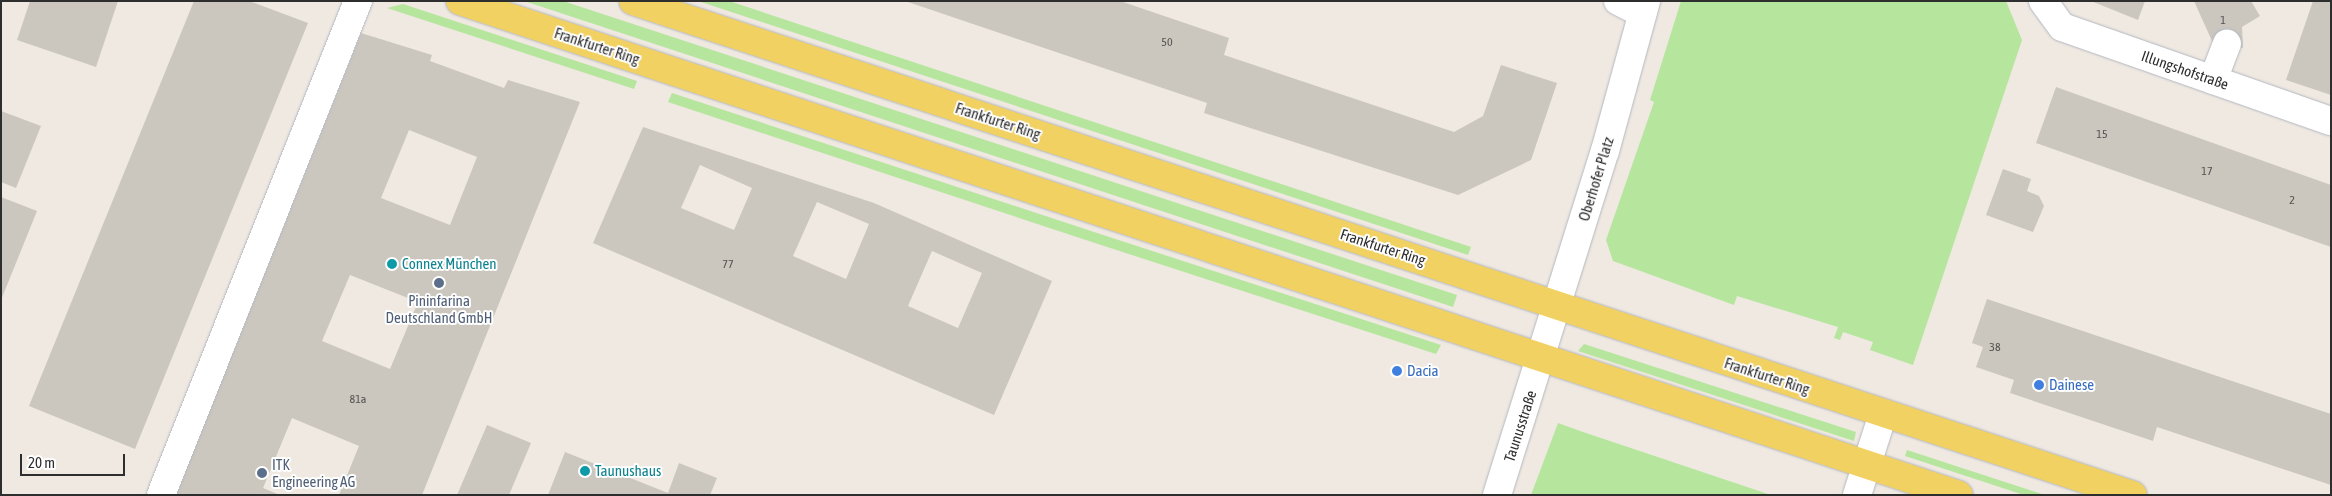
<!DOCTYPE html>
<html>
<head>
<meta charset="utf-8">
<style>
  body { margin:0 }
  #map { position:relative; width:2332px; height:496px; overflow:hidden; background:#efe9e1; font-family:"Asap Condensed",sans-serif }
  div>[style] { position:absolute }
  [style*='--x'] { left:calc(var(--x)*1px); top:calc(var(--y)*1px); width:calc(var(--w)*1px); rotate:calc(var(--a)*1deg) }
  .green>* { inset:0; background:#b6e59e }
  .building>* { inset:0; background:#cbc7bf }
  .roads { filter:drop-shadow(0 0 1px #b4b7c1) drop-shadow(0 0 1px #b4b7c1) }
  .minor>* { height:28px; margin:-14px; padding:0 14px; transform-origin:14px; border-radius:14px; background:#fff }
  .major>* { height:28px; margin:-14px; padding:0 14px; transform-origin:14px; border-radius:14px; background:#f2d163 }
  .dots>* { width:14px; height:14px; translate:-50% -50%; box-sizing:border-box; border:2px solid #fff; border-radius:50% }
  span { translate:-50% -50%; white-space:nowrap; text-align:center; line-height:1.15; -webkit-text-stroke:4px #fff; paint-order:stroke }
  .number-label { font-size:12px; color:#555452 }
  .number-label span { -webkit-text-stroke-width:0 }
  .street-label { font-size:15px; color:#2e2e2e }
  .culture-label { font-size:15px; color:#0d838f }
  .left { translate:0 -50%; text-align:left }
  .service-label { font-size:15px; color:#4e5e75 }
  .shop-label { font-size:15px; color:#366cbe }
  .frame { position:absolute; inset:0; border:2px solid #2e2e2e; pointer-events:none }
  .scale { position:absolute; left:20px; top:454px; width:105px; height:22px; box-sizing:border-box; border:2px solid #2e2e2e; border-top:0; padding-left:6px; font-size:15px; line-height:18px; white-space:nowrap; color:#2e2e2e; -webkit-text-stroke:4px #fff; paint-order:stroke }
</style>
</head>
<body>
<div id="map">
  <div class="green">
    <i style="clip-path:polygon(524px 1px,563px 1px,1457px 295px,1453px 307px)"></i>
    <i style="clip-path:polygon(698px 1px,729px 1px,1471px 247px,1468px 255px)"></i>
    <i style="clip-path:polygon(1681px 1px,2006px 1px,2022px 40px,1913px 365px,1870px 350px,1873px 342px,1843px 332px,1840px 340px,1834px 338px,1838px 327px,1737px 296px,1734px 305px,1613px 261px,1606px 240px,1654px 102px,1650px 100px)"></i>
    <i style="clip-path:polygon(403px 4px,637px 81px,634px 89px,387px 8px)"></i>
    <i style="clip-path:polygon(672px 93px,1097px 233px,1441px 345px,1436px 354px,1095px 243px,668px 102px)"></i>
    <i style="clip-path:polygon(1584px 344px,1856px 432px,1854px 441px,1578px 351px)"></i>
    <i style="clip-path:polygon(1558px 423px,1583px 432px,1771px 495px,1531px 495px)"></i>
    <i style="clip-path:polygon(1907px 450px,2045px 495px,2024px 495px,1905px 456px)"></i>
  </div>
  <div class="building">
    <i style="clip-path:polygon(30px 1px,118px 1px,96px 67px,17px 40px)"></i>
    <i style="clip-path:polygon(194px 1px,249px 1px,308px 23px,135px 449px,29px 406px)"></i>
    <i style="clip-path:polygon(905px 1px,1120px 1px,1229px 38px,1224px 55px,1454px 132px,1483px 116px,1501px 65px,1557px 83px,1531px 160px,1458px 195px,1204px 113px,1207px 103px)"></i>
    <i style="clip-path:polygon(2091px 1px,2145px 1px,2138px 20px)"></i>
    <i style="clip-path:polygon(2194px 1px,2251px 1px,2260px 16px,2242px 27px,2243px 48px,2212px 41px)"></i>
    <i style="clip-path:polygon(2313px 1px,2331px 1px,2331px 95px,2286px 80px)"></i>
    <i style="clip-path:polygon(evenodd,361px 33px,432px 55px,430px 61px,504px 88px,508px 80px,580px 102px,422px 495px,339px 495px,359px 446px,292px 418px,263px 488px,280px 495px,176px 495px,361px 33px,409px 130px,477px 157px,450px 225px,381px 198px,409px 130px,361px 33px,350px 275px,418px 302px,390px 369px,322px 341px,350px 275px)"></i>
    <i style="clip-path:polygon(2056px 87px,2331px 185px,2331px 247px,2036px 143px)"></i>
    <i style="clip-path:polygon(1px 111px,41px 126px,16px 188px,1px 182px)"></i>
    <i style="clip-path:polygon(evenodd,643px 127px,874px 203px,1052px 281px,994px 415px,593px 243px,643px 127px,700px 165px,752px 188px,734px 230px,681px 208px,700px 165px,643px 127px,817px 202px,869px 224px,846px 279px,793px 256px,817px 202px,643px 127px,932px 251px,982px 273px,958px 328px,908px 306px,932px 251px)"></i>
    <i style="clip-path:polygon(2003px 169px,2031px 179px,2027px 191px,2039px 196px,2044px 206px,2033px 232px,1986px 215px)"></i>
    <i style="clip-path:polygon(1px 197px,37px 211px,1px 300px)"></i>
    <i style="clip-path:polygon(1987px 299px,2331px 414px,2331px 485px,2157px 427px,2153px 441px,2010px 393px,2014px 380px,1976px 367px,1983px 347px,1972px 343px)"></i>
    <i style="clip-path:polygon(487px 425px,531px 443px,509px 495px,457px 495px)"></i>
    <i style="clip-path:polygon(565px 452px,668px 493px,679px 463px,717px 478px,710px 495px,548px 495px)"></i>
  </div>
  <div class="roads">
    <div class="minor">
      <i style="--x:1618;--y:1;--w:27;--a:27"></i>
      <i style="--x:2043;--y:1;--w:32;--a:54"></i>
      <i style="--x:2062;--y:27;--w:285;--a:19.3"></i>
      <i style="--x:2213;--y:80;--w:39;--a:-69"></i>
      <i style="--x:161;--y:495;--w:532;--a:-68.26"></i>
      <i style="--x:1497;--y:495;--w:361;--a:-72.6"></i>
      <i style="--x:1605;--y:151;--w:156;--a:-74.7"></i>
      <i style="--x:1857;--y:495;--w:85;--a:-72.2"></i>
    </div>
    <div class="major">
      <i style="--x:460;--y:1;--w:1578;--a:18.24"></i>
      <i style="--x:633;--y:1;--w:1579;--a:18.23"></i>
    </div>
  </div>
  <div class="dots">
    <i style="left:392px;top:264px;background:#0f9aa8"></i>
    <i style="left:439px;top:283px;background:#5c6f8a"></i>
    <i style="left:1397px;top:371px;background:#3f7fe0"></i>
    <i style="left:2039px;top:385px;background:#3f7fe0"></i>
    <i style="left:585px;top:471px;background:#0f9aa8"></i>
    <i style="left:262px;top:473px;background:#5c6f8a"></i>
  </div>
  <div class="number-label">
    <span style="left:2223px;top:21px">1</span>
    <span style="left:1167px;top:43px">50</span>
    <span style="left:2102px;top:135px">15</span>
    <span style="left:2207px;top:172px">17</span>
    <span style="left:2292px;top:201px">2</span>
    <span style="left:728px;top:265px">77</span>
    <span style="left:1995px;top:348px">38</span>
    <span style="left:358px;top:400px">81a</span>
  </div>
  <div class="street-label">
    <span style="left:597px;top:46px;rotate:18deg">Frankfurter Ring</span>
    <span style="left:2185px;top:70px;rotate:19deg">Illungshofstraße</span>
    <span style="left:998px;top:121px;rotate:18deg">Frankfurter Ring</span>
    <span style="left:1596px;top:179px;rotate:-73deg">Oberhofer Platz</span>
    <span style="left:1383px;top:247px;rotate:18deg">Frankfurter Ring</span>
    <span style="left:1767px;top:376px;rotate:18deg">Frankfurter Ring</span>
    <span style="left:1520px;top:426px;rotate:-72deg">Taunusstraße</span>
  </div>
  <div class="culture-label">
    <span class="left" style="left:402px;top:264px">Connex München</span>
    <span class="left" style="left:595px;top:471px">Taunushaus</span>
  </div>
  <div class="service-label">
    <span style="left:439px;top:309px">Pininfarina<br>Deutschland GmbH</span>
    <span class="left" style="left:272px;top:473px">ITK<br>Engineering AG</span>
  </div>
  <div class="shop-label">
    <span class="left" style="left:1407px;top:371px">Dacia</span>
    <span class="left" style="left:2049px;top:385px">Dainese</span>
  </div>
  <div class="frame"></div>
  <div class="scale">20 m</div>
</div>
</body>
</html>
